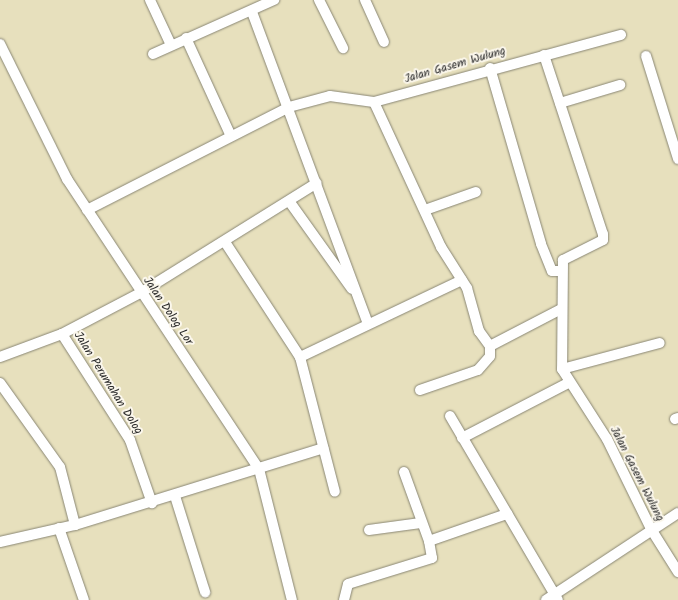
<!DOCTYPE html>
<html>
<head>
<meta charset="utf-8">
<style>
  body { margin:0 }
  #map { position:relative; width:678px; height:600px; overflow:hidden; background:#e7e0bd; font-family:Kalam,sans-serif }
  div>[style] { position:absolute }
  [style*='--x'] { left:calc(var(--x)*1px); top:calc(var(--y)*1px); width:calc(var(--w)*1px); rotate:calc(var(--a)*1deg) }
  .roads { filter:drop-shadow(0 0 1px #898674) drop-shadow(0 0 1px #898674) }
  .minor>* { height:10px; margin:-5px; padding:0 5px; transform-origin:5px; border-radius:5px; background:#fff }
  span { translate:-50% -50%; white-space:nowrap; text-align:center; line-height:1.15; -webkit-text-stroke:4px #fbf7ec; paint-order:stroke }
  .street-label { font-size:12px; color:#2b2b2b }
</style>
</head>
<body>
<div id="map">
  <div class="roads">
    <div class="minor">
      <i style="--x:150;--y:0;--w:50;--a:65"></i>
      <i style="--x:319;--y:0;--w:54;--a:63.4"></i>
      <i style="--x:365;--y:0;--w:46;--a:65.7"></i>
      <i style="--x:252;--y:12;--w:331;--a:69.6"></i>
      <i style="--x:186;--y:38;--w:106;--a:65.4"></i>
      <i style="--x:0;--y:44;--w:151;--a:63.6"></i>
      <i style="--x:67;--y:179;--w:348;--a:56.5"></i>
      <i style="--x:259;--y:469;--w:135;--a:75.9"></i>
      <i style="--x:153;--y:54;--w:133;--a:-24.1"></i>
      <i style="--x:544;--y:55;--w:188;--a:71.8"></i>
      <i style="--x:603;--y:234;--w:6;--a:90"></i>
      <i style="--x:603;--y:240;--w:45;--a:153.4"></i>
      <i style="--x:563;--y:260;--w:109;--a:90.5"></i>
      <i style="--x:562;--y:369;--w:83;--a:57.3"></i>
      <i style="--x:607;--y:439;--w:100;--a:63.9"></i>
      <i style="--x:651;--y:529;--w:51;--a:57.9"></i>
      <i style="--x:646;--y:56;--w:108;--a:72.7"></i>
      <i style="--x:490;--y:68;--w:183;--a:73.8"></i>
      <i style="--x:541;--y:244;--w:29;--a:68"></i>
      <i style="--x:552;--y:271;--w:10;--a:0"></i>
      <i style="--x:374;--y:102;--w:256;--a:-15.2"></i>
      <i style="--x:560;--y:103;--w:63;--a:-16.7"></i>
      <i style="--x:289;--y:201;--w:108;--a:54.4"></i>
      <i style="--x:87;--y:210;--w:227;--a:-27"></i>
      <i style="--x:289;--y:107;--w:42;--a:-15"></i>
      <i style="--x:330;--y:96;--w:44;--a:7.8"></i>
      <i style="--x:374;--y:102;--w:160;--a:65.2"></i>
      <i style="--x:441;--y:247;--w:49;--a:57.6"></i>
      <i style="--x:467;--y:288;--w:45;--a:74.4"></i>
      <i style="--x:479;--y:331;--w:19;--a:54"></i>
      <i style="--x:425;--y:210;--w:54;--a:-19.4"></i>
      <i style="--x:225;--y:242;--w:137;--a:56.9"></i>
      <i style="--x:300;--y:357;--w:139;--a:75.5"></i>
      <i style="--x:62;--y:334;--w:126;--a:57.3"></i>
      <i style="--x:130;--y:440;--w:67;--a:70.8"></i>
      <i style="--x:0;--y:357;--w:66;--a:-20.4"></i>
      <i style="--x:62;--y:334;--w:88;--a:-27.7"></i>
      <i style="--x:140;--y:293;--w:208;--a:-31.9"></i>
      <i style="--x:300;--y:357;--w:179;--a:-25.4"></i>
      <i style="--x:562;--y:369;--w:101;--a:-14.9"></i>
      <i style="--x:0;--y:383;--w:103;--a:54.5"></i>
      <i style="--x:60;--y:467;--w:60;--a:75.5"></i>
      <i style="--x:420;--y:390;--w:61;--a:-19"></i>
      <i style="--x:478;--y:370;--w:18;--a:-49"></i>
      <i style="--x:490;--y:356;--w:10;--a:-90"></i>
      <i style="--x:490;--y:346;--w:80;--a:-27.5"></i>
      <i style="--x:450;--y:416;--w:213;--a:59.6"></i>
      <i style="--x:675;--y:419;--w:3;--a:-18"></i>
      <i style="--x:462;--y:438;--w:119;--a:-27.4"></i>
      <i style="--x:404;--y:472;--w:73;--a:70.1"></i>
      <i style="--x:175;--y:496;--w:101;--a:72.6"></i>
      <i style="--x:59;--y:528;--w:76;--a:70.9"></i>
      <i style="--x:369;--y:530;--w:52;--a:-7.7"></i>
      <i style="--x:0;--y:542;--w:77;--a:-12.8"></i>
      <i style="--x:75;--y:525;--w:260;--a:-17.2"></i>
      <i style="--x:344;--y:600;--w:16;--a:-76"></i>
      <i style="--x:348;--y:584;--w:88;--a:-17.2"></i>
      <i style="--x:432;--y:558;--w:17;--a:-100"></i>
      <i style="--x:429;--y:541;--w:83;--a:-19.1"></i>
      <i style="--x:546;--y:600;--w:158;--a:-33.4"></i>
    </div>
  </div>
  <div class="street-label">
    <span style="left:455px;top:65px;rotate:-16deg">Jalan Gasem Wulung</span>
    <span style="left:168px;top:311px;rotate:56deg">Jalan Dolog Lor</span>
    <span style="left:108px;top:383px;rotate:58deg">Jalan Perumahan Dolog</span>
    <span style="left:637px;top:474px;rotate:63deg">Jalan Gasem Wulung</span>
  </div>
</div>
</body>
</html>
